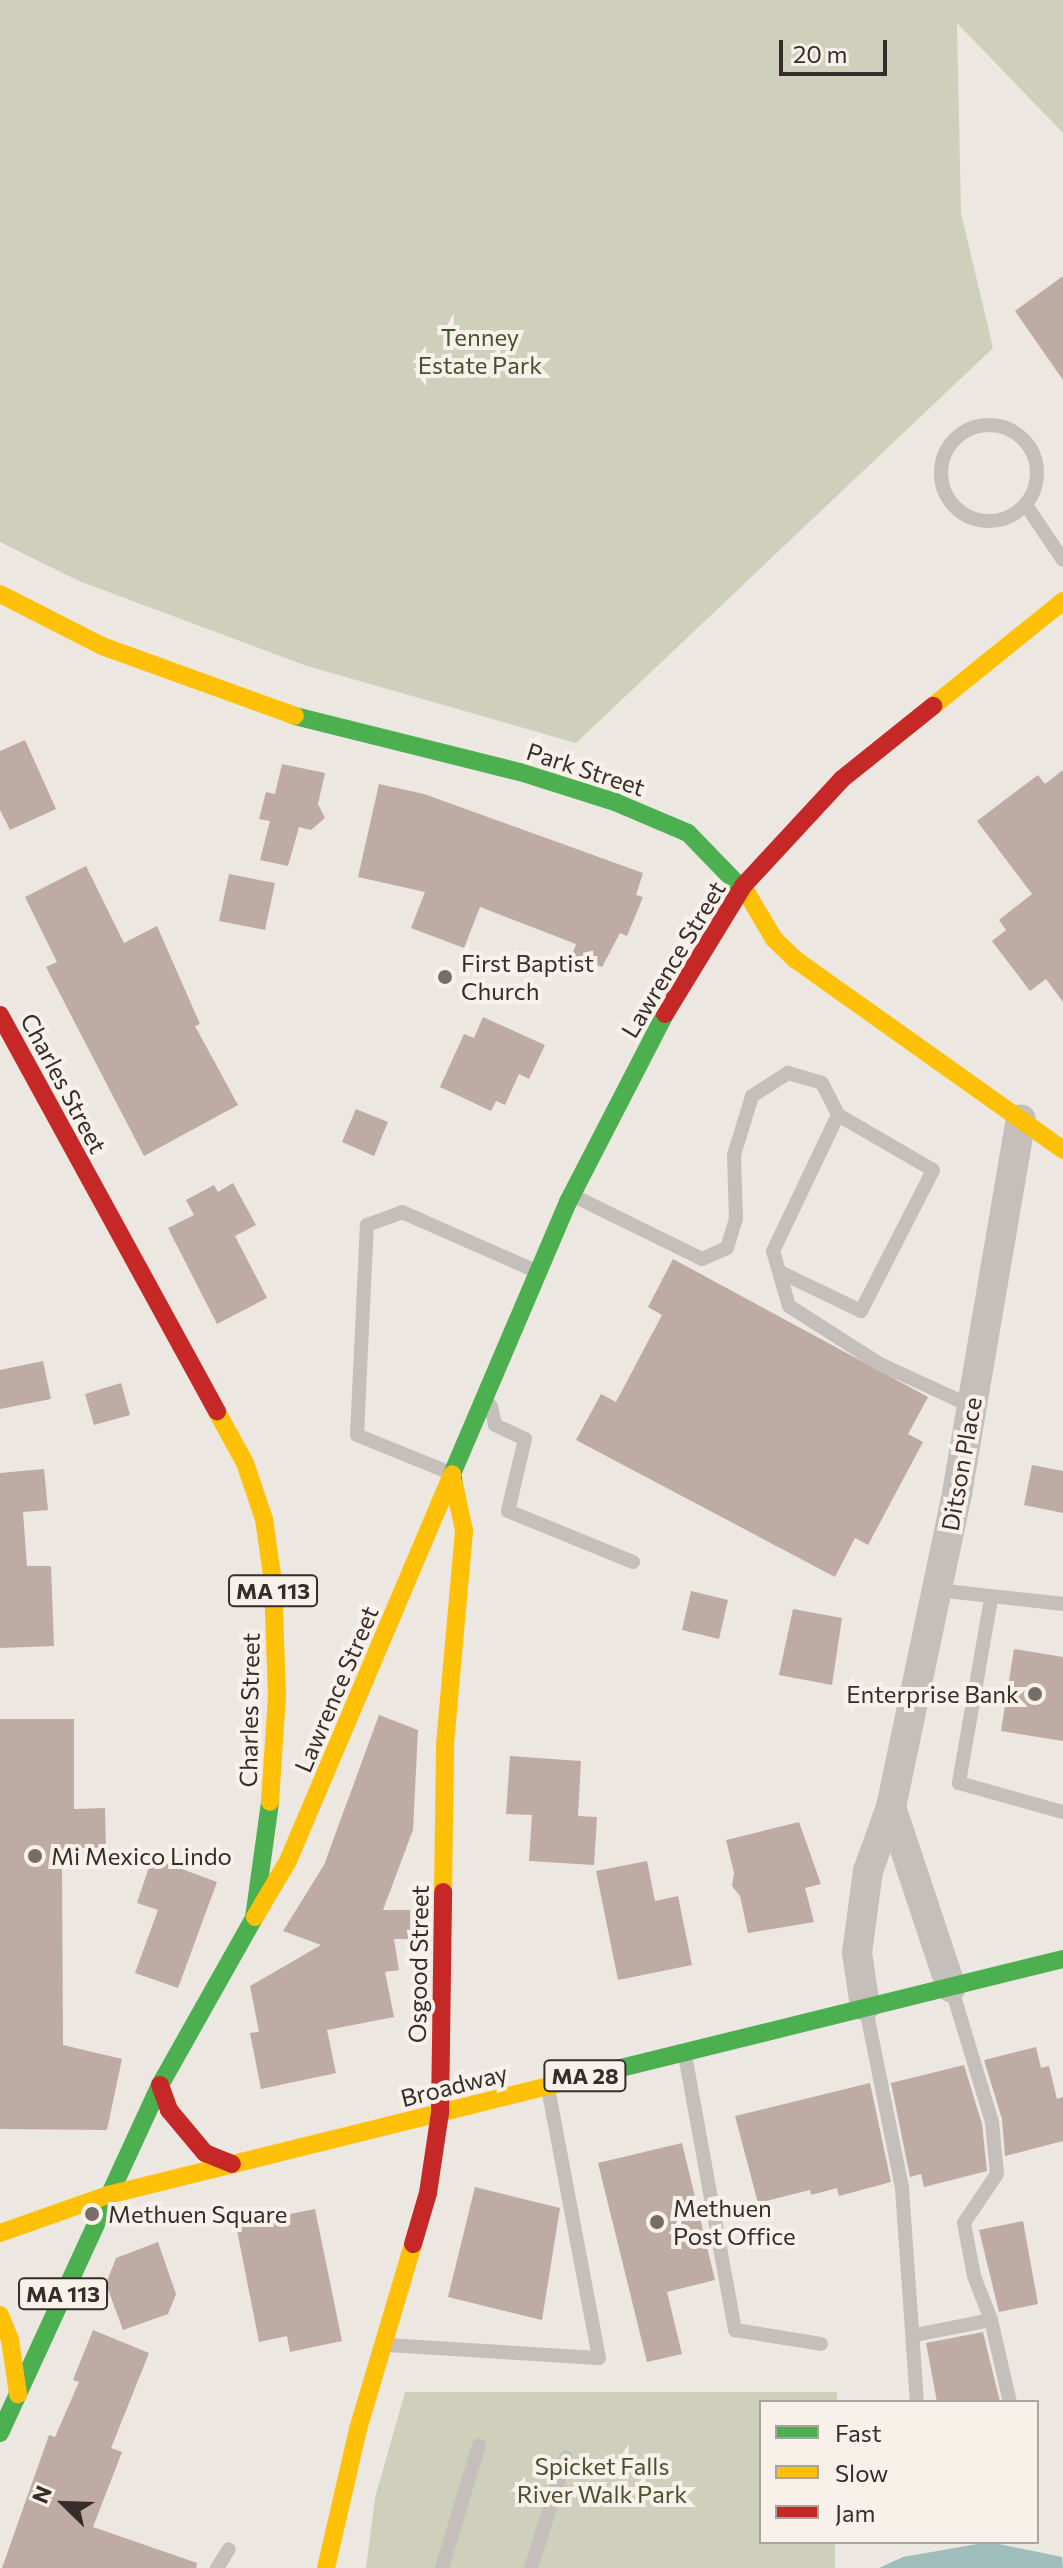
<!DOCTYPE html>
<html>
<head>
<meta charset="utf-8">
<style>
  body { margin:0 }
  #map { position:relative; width:1063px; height:2568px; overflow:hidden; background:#ece7e1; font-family:Commissioner,sans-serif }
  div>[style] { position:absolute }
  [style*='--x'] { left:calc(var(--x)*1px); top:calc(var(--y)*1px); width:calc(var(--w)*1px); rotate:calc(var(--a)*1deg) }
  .green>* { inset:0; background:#ced0bc }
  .water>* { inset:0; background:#9fbdbb }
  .building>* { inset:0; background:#beaba4 }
  .lane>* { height:14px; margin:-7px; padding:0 7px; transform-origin:7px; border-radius:7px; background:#c5bfbb }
  .lane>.ring { margin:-7px; padding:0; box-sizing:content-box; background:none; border:14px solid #c5bfbb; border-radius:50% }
  .street>* { height:30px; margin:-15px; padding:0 15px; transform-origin:15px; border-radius:15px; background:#c5bfbb }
  .fast>* { height:18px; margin:-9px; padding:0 9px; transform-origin:9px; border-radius:9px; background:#4caf50 }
  .slow>* { height:18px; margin:-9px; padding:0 9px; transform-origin:9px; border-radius:9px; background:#ffc107 }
  .jam>* { height:18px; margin:-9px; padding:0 9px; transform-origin:9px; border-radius:9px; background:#c62828 }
  .dots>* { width:22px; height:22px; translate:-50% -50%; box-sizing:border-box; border:4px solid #f8f1e9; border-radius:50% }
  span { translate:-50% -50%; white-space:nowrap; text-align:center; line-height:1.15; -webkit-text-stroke:8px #f8f1e9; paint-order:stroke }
  .shield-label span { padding:2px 6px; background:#f8f1e9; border:2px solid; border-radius:6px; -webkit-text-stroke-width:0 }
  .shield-label { font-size:22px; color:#362c29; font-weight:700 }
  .park-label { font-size:24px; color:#46522e }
  .street-label { font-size:24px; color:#362c29 }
  .poi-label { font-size:24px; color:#362c29 }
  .left { translate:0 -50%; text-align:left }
  .right { translate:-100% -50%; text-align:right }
  .legend { position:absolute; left:759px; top:2400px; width:280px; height:144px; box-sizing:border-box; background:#f8f1e9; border:2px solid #aaa29c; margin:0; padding:10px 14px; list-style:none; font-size:24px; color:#362c29 }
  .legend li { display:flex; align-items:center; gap:16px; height:40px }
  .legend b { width:40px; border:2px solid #aaa29c }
  .north { position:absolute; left:24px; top:2464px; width:80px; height:80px; -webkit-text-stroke:6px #f8f1e9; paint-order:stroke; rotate:293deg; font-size:22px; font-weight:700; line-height:32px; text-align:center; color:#362c29 }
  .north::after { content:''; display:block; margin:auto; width:28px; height:36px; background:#362c29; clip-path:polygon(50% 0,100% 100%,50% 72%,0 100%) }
  .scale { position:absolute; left:779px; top:40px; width:108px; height:36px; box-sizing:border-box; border:4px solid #362c29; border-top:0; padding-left:10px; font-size:24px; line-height:28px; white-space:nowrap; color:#362c29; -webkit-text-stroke:6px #f8f1e9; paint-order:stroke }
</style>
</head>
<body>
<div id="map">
  <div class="green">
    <i style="clip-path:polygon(0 0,1063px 0,1063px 133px,957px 23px,961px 213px,993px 348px,576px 743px,307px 666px,79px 581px,0 542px)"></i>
    <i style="clip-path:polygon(405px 2392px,837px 2392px,837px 2402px,761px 2402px,761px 2542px,835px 2542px,835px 2568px,366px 2568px,375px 2498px)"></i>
  </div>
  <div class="water">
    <i style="clip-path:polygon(989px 2542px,1062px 2557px,1063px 2568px,879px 2568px,903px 2557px)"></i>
  </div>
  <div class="building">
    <i style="clip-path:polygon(1063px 276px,1063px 380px,1015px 311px)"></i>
    <i style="clip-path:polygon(25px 740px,56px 809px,10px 830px,0 810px,0 751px)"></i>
    <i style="clip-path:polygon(282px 764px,325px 773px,318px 804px,325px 818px,311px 830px,299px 827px,288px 866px,260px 860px,270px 821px,259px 819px,266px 792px,275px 794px)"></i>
    <i style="clip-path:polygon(1063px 770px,1063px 1002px,1046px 979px,1030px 991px,992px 941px,1006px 930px,999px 920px,1032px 894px,977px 821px,1038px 775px,1045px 784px)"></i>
    <i style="clip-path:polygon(379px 784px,424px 794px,643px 873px,636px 895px,643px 897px,627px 936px,620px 933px,602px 967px,572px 955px,576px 944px,480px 907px,464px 948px,411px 928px,425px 892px,358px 877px)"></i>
    <i style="clip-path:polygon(86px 866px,124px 943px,157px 926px,200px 1024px,195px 1026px,238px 1105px,144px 1156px,46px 967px,57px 962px,25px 897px)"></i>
    <i style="clip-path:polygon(229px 874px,275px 883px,265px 930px,219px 921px)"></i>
    <i style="clip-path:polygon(483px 1017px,545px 1045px,529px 1079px,519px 1074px,505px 1105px,496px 1101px,491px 1111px,440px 1087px,464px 1034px,474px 1038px)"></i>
    <i style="clip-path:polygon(356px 1109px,388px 1122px,374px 1156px,342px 1142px)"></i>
    <i style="clip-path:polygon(233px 1183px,256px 1225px,235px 1236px,267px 1298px,217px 1324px,168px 1228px,194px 1215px,186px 1200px,214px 1185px,218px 1192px)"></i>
    <i style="clip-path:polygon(673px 1259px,928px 1397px,908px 1434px,923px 1442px,868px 1545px,855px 1538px,835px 1577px,576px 1440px,601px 1394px,616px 1402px,662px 1315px,648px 1307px)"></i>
    <i style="clip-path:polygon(43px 1361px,51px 1399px,0 1409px,0 1370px)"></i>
    <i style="clip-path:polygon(121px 1383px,130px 1415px,94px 1425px,85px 1394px)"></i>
    <i style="clip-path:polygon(1032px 1465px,1063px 1471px,1063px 1513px,1024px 1505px)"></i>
    <i style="clip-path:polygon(44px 1469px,48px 1510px,23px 1512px,27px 1566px,51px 1566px,54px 1646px,0 1648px,0 1473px)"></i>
    <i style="clip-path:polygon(691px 1591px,728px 1600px,719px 1639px,682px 1630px)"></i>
    <i style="clip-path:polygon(793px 1609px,842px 1618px,832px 1685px,779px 1675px)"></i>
    <i style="clip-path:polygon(1014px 1649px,1063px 1657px,1063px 1741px,1001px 1731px)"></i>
    <i style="clip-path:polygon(379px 1715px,418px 1730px,413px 1830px,383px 1910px,410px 1910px,410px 1939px,394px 1939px,399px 1970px,385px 1972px,394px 2017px,327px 2030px,336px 2073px,261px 2089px,250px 2033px,259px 2032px,250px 1986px,321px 1945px,283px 1931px,324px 1865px)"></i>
    <i style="clip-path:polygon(0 1719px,74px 1719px,74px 1809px,105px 1808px,106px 1848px,70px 1848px,70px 1865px,62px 1865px,63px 2045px,122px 2059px,107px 2130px,0 2129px)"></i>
    <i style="clip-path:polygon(510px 1756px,581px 1761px,578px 1816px,597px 1817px,594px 1865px,529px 1861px,532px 1815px,506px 1814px)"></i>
    <i style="clip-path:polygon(799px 1822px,821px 1884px,805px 1888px,814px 1922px,748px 1933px,740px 1896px,732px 1886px,734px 1873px,726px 1840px)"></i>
    <i style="clip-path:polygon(152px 1858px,217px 1882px,178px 1988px,135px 1973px,158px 1910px,137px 1903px)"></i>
    <i style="clip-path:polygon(647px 1861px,655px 1901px,678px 1896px,692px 1965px,618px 1980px,596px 1871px)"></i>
    <i style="clip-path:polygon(1036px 2047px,1041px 2068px,1049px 2066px,1057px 2099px,1063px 2097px,1063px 2141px,1005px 2156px,1002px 2119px,984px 2060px)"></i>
    <i style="clip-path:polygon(964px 2065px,982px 2124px,987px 2171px,924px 2187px,921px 2174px,910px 2177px,891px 2083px)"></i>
    <i style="clip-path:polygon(870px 2083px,891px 2182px,839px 2196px,837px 2188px,811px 2195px,810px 2190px,758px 2203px,735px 2116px)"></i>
    <i style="clip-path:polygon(682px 2143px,715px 2280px,667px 2292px,682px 2354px,647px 2362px,598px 2163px)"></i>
    <i style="clip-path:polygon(475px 2187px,560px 2208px,542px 2320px,448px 2297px)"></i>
    <i style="clip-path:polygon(315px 2209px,342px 2341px,290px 2352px,287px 2336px,259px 2342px,236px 2225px)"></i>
    <i style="clip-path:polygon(1023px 2221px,1038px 2304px,999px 2312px,979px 2230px)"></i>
    <i style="clip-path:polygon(158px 2242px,176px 2294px,168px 2314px,123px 2330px,106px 2284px,116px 2258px)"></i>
    <i style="clip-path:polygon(93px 2330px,149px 2353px,111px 2448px,122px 2452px,93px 2527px,197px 2563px,196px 2568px,2px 2568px,49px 2435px,55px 2437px,79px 2382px,73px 2380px)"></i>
    <i style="clip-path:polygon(983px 2332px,1000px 2402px,937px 2402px,926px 2343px)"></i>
  </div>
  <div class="lane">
    <i class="ring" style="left:941px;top:425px;width:82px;height:82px"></i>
    <i style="--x:1026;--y:505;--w:66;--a:56.1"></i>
    <i style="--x:576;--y:1197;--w:140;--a:26.2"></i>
    <i style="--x:702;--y:1259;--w:27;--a:-24"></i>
    <i style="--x:727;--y:1248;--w:30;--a:-73"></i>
    <i style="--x:736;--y:1219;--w:64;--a:-91.8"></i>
    <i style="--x:734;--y:1155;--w:62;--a:-73"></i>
    <i style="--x:752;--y:1096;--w:43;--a:-32.6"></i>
    <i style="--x:788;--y:1073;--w:35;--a:16"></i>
    <i style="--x:822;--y:1083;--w:36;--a:63"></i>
    <i style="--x:838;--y:1115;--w:151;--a:115.5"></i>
    <i style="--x:773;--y:1251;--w:57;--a:73.8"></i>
    <i style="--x:789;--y:1306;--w:106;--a:32.6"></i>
    <i style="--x:878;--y:1363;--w:102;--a:24.8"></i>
    <i style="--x:780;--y:1272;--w:90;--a:25.7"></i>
    <i style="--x:861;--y:1311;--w:158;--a:-62.9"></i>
    <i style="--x:933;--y:1170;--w:110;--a:-149.9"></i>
    <i style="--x:491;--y:1406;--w:19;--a:78"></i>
    <i style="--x:495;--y:1425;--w:33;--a:25"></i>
    <i style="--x:525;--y:1439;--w:74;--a:103.3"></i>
    <i style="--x:508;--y:1511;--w:135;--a:22.2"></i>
    <i style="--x:448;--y:1472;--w:98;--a:-157.9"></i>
    <i style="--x:357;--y:1435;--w:210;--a:-87.3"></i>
    <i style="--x:367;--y:1225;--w:37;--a:-20"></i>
    <i style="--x:402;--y:1212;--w:146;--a:23.8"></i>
    <i style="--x:937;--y:1590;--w:127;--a:6.3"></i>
    <i style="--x:991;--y:1599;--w:187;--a:99.9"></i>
    <i style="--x:959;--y:1783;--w:108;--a:15.6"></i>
    <i style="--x:953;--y:1993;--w:135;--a:73.2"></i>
    <i style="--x:992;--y:2122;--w:52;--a:84.5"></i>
    <i style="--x:997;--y:2174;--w:59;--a:124"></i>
    <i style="--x:964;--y:2223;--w:54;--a:79.3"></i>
    <i style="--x:974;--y:2276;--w:47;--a:68.9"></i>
    <i style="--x:991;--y:2320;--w:84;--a:77"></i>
    <i style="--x:867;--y:2014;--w:177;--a:78.6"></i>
    <i style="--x:902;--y:2188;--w:215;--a:86"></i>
    <i style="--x:685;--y:2055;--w:280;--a:79.7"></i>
    <i style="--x:735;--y:2330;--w:87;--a:9.2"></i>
    <i style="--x:915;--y:2335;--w:77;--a:-11.2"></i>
    <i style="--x:387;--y:2345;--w:212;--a:3.5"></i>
    <i style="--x:599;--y:2358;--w:274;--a:-100.7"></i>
    <i style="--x:217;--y:2568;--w:22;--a:-58"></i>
    <i style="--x:442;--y:2568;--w:128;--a:-73.3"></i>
    <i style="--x:531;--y:2568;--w:116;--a:-72.5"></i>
  </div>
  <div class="street">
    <i style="--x:891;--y:1807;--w:190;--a:71.6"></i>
    <i style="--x:865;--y:2006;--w:54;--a:-98.6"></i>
    <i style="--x:857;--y:1953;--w:83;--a:-82.4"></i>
    <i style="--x:868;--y:1871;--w:68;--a:-70.2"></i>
    <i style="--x:891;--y:1807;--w:321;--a:-78.1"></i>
    <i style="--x:957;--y:1493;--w:379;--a:-80.3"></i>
  </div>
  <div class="fast">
    <i style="--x:295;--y:716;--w:232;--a:14"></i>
    <i style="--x:520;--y:772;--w:100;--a:17.5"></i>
    <i style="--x:615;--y:802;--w:79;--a:23"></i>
    <i style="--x:688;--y:833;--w:86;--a:45.9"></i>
    <i style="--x:454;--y:1484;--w:10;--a:-101"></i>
    <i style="--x:452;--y:1474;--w:296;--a:-66.9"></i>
    <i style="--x:568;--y:1202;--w:212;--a:-62.7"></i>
    <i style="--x:568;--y:2081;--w:510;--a:-13.85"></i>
    <i style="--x:0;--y:2433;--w:383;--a:-65.3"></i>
    <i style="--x:160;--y:2085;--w:192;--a:-60.6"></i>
    <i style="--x:254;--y:1918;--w:117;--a:-82.1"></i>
  </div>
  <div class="slow">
    <i style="--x:0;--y:594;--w:114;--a:27"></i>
    <i style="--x:102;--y:646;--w:205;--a:19.9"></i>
    <i style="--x:933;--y:706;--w:167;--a:-38.9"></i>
    <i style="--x:748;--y:895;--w:51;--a:59.4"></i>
    <i style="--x:774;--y:939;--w:30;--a:44"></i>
    <i style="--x:796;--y:960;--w:328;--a:35.4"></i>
    <i style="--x:217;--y:1412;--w:58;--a:61.2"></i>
    <i style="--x:245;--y:1463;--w:59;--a:71.3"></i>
    <i style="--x:264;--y:1519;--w:64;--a:81.9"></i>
    <i style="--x:273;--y:1582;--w:114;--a:88"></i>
    <i style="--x:277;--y:1696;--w:106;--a:93.8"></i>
    <i style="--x:443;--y:1892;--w:148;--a:-89.2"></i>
    <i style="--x:445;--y:1744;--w:215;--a:-84.9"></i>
    <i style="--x:464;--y:1530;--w:47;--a:-102.3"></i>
    <i style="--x:255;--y:1917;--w:65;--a:-59.5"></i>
    <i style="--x:288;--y:1861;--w:420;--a:-67"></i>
    <i style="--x:0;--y:2233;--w:114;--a:-19.4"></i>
    <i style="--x:108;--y:2195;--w:474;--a:-13.9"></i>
    <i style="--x:0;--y:2315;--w:27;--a:68"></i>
    <i style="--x:10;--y:2340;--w:55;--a:81.6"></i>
    <i style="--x:326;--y:2568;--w:143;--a:-77"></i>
    <i style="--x:358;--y:2429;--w:193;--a:-73.4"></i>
  </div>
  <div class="jam">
    <i style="--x:665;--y:1014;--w:150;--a:-58.6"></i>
    <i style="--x:743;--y:886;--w:146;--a:-47.2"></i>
    <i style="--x:842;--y:779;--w:117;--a:-38.7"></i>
    <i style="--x:0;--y:1015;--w:452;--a:61.3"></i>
    <i style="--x:160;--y:2085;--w:27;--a:70"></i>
    <i style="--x:169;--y:2110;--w:56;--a:50.1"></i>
    <i style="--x:205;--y:2153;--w:29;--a:22"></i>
    <i style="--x:413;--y:2244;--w:53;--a:-73.6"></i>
    <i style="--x:428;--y:2193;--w:81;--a:-81.5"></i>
    <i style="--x:440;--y:2113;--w:221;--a:-89.2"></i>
  </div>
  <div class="dots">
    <i style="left:445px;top:977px;background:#766d69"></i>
    <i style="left:1035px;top:1694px;background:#766d69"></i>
    <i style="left:35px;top:1856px;background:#766d69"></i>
    <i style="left:92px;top:2214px;background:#766d69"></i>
    <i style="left:657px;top:2222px;background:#766d69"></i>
  </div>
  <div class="shield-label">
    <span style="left:273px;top:1591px">MA 113</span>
    <span style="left:585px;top:2076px">MA 28</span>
    <span style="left:63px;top:2294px">MA 113</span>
  </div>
  <div class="park-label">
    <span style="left:480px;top:351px">Tenney<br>Estate Park</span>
    <span style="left:602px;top:2480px">Spicket Falls<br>River Walk Park</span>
  </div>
  <div class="street-label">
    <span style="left:586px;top:769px;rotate:18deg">Park Street</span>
    <span style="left:673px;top:959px;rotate:-59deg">Lawrence Street</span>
    <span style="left:64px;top:1083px;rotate:62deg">Charles Street</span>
    <span style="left:961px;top:1464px;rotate:-80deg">Ditson Place</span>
    <span style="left:336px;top:1689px;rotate:-67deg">Lawrence Street</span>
    <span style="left:249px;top:1710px;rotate:-89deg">Charles Street</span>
    <span style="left:418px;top:1964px;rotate:-89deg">Osgood Street</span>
    <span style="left:454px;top:2085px;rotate:-14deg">Broadway</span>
  </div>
  <div class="poi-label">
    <span class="left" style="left:461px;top:977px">First Baptist<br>Church</span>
    <span class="right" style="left:1019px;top:1694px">Enterprise Bank</span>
    <span class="left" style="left:51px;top:1856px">Mi Mexico Lindo</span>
    <span class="left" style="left:673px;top:2222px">Methuen<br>Post Office</span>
    <span class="left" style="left:108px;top:2214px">Methuen Square</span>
  </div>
  <ul class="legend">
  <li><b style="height:10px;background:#4caf50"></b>Fast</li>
  <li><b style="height:10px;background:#ffc107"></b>Slow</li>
  <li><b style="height:10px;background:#c62828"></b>Jam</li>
  </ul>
  <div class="north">N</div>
  <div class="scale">20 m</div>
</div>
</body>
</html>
